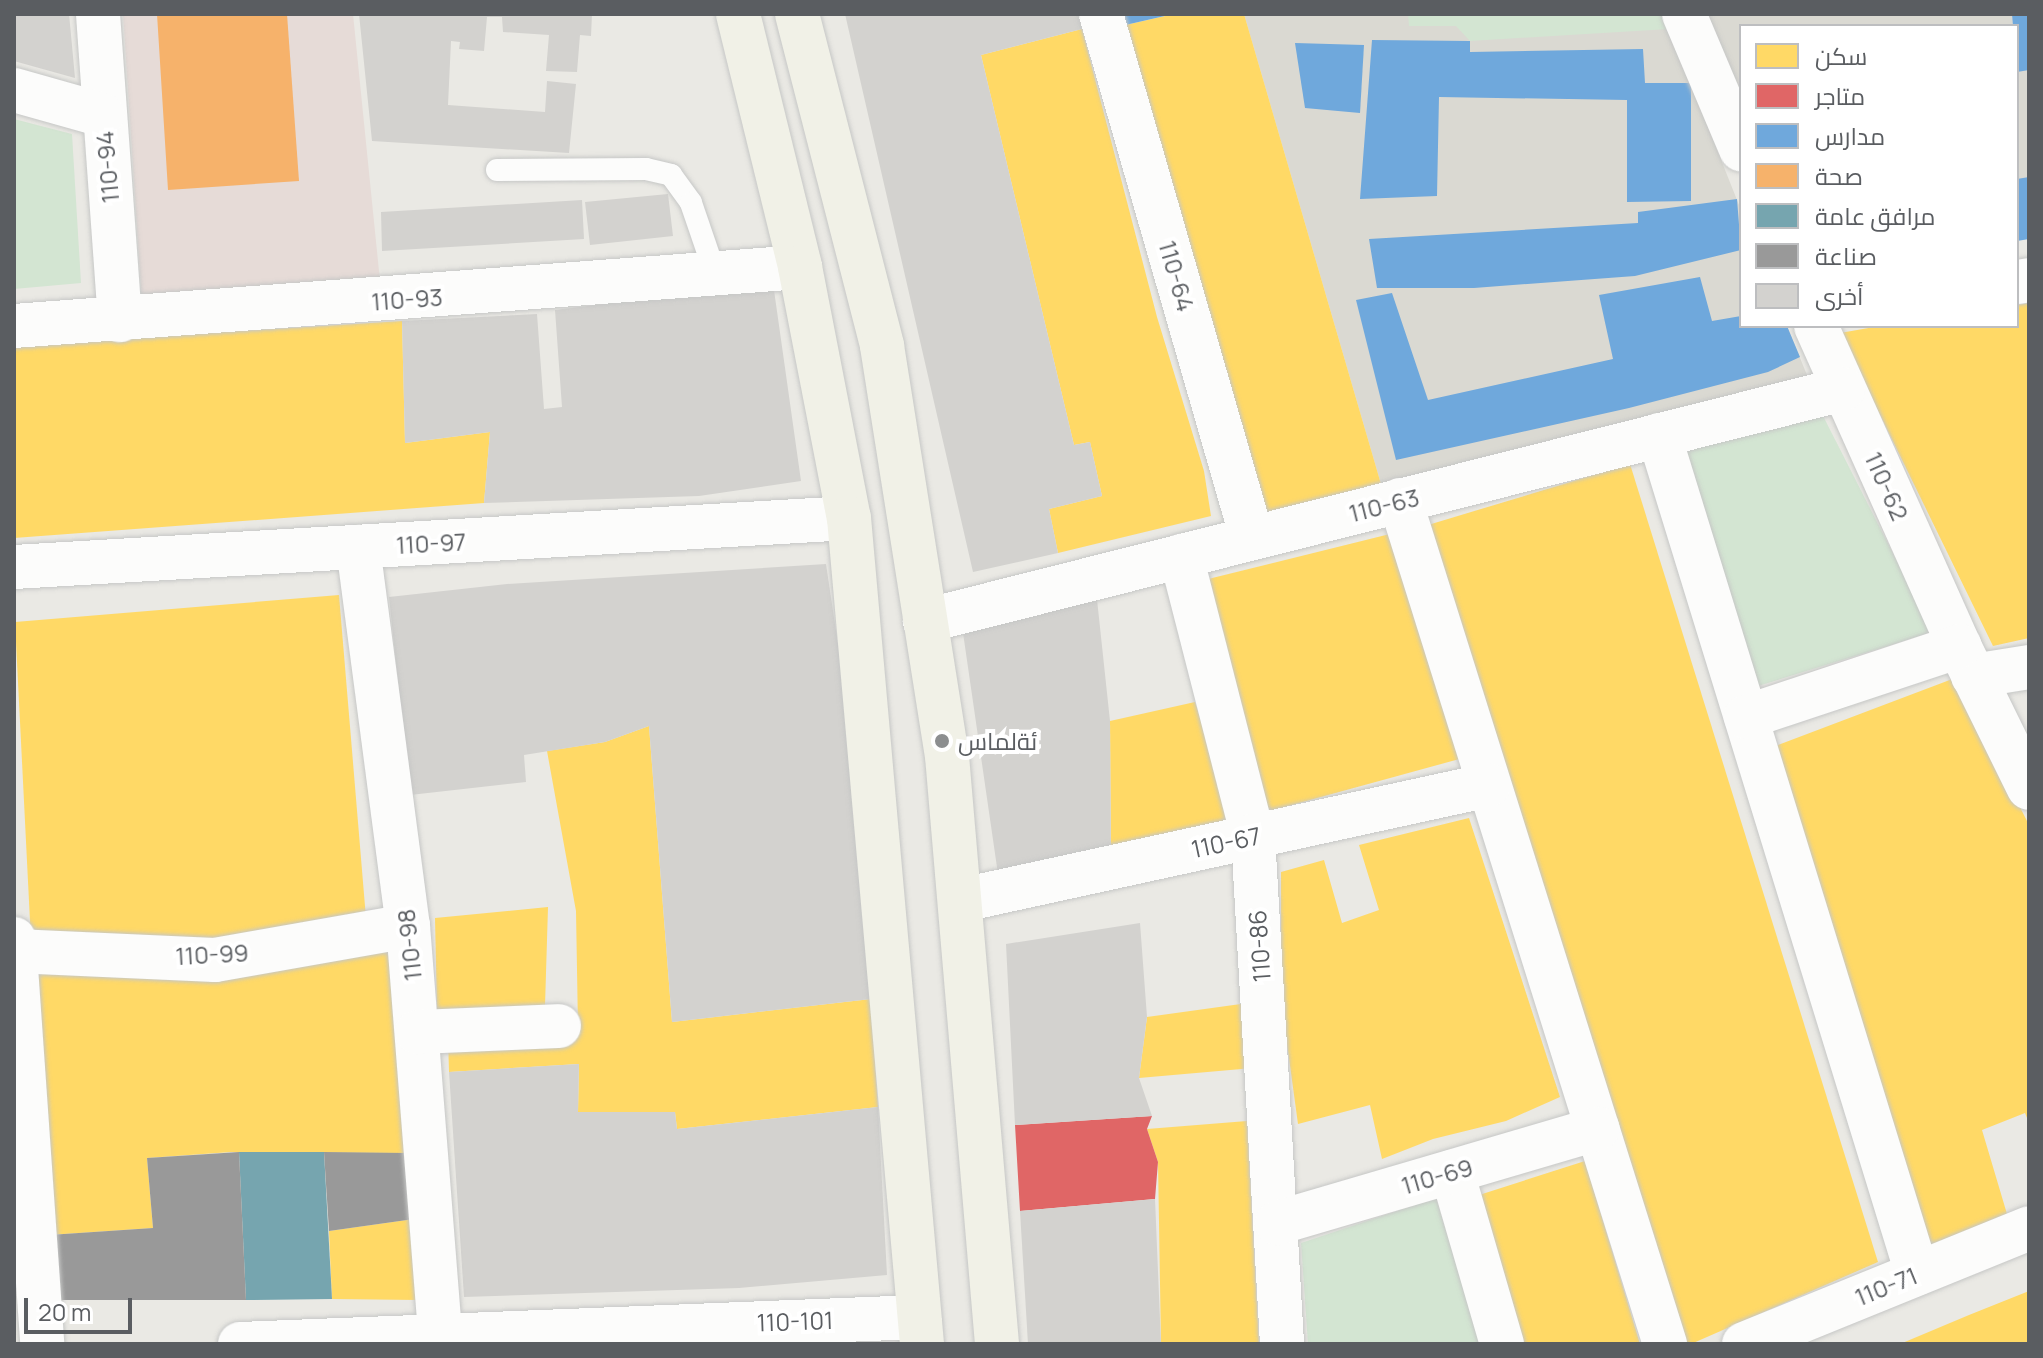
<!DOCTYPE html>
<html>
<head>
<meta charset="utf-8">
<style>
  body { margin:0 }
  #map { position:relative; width:2043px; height:1358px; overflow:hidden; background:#eae9e4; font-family:Manrope,Cairo,sans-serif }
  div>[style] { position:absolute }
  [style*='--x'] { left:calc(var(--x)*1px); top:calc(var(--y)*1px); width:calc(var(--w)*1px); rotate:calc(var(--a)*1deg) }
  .education>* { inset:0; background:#dad9d2 }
  .medical>* { inset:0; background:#e6dbd7 }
  .green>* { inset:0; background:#d3e5d2 }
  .homes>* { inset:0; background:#ffd966 }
  .shops>* { inset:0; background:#e06666 }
  .schools>* { inset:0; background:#6fa8dc }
  .health>* { inset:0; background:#f6b26b }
  .public>* { inset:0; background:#76a5af }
  .industry>* { inset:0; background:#999 }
  .building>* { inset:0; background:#d3d2cf }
  .roads { filter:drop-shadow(0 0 2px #c6c7c6) drop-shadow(0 0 2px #c6c7c6) }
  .lane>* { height:22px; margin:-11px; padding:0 11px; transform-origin:11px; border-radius:11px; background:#fcfcfb }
  .street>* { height:44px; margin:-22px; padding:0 22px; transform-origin:22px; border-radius:22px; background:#fcfcfb }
  .primary>* { height:44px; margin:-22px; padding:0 22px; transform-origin:22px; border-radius:22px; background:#f1f1e7 }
  .dots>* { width:22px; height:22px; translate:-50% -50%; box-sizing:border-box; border:4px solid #fff; border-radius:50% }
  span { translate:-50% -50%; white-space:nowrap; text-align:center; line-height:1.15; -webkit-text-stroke:8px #fff; paint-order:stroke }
  .street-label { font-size:24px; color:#5a5d61 }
  .poi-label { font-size:24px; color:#5a5d61 }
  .left { translate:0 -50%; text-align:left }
  .frame { position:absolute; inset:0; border:16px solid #5a5d61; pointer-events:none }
  .legend { position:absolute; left:1739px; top:24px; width:280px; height:304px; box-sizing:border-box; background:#fff; border:2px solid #bdbec0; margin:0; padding:10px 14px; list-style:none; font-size:24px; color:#5a5d61 }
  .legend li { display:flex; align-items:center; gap:16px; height:40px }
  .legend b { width:40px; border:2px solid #bdbec0 }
  .scale { position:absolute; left:24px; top:1298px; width:108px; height:36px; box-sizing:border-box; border:4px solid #5a5d61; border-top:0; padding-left:10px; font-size:24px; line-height:28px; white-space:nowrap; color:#5a5d61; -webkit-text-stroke:6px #fff; paint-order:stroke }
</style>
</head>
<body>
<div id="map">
  <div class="education">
    <i style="clip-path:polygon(1244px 14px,1663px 14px,1741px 210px,1741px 326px,1787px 326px,1809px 380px,1381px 484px)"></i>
    <i style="clip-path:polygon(1703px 14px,2029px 14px,2029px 236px,2017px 238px,2017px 26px,1741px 26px,1741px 97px)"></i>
  </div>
  <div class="medical">
    <i style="clip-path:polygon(123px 14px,353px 14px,380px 281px,142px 303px)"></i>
  </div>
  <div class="green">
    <i style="clip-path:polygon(1408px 14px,1663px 14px,1669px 29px,1470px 41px,1456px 26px,1409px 26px)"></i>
    <i style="clip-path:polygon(14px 119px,72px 134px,81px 283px,14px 289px)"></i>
    <i style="clip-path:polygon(1820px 410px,1933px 632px,1758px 686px,1680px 452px)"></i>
    <i style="clip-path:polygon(1436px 1198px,1480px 1344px,1308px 1344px,1301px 1243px)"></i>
  </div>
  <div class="homes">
    <i style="clip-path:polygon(1174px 14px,1244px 14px,1381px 484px,1264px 515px,1121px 26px)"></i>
    <i style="clip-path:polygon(1082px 29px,1157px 317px,1204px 471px,1211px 516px,1058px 553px,1049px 509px,1102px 496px,1090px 442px,1074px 445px,981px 55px)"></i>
    <i style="clip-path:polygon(2029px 303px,2029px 638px,1993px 646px,1840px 333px,1880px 326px,2017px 326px,2017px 305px)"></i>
    <i style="clip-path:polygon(402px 321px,405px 443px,490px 432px,484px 503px,14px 538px,14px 345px)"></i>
    <i style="clip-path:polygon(1630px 464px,1878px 1262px,1691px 1344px,1676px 1344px,1428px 525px)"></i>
    <i style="clip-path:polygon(1398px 532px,1463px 758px,1255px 815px,1188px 584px)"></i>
    <i style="clip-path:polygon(339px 595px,366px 918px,209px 950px,31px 941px,15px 622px)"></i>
    <i style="clip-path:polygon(1955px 678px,2029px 825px,2029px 1123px,2025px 1113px,1982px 1130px,2007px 1214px,1930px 1246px,1773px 747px)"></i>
    <i style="clip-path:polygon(1195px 702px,1236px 829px,1111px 858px,1110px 721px)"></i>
    <i style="clip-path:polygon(649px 726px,672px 1022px,871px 999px,878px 1107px,677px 1129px,675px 1112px,578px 1112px,579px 1064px,449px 1072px,448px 1038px,578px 1028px,576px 911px,547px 751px,605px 742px)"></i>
    <i style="clip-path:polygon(1469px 818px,1560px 1097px,1506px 1121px,1433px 1139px,1382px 1159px,1370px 1105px,1298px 1124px,1281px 1000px,1281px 872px,1324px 860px,1342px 923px,1379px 910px,1359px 845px)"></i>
    <i style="clip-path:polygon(548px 907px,545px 1006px,437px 1012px,435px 918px)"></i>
    <i style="clip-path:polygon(393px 939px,409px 1153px,231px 1152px,147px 1158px,153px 1228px,49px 1235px,32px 958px)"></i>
    <i style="clip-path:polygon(1248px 1003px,1253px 1068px,1139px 1078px,1147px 1017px)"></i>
    <i style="clip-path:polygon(1247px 1121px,1259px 1344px,1161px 1344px,1158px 1162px,1147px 1129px)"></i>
    <i style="clip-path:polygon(1585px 1161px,1640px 1344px,1520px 1344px,1476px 1196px)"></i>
    <i style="clip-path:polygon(414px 1219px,419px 1300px,332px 1299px,329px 1231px)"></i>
    <i style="clip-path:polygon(2029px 1291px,2029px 1344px,1900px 1344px,1969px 1315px)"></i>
  </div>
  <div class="shops">
    <i style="clip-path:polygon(1152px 1116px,1147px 1129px,1158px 1162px,1155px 1199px,1020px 1211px,1015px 1125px)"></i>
  </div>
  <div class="schools">
    <i style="clip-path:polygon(1118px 14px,1169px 14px,1169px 15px,1121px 26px)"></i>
    <i style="clip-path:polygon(2012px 14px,2029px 14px,2029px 70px,2017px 72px)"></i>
    <i style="clip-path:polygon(1372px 40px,1470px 41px,1470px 52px,1643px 49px,1645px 83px,1691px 83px,1691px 201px,1627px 202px,1627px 100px,1439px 97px,1437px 196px,1360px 199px)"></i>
    <i style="clip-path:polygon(1295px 43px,1364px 45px,1360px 113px,1305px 108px)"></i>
    <i style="clip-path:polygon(2029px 177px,2029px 239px,2017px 241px,2017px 179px)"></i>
    <i style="clip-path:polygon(1737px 199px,1741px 250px,1635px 276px,1474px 288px,1377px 288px,1369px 239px,1638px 223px,1638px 212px)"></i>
    <i style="clip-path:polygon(1700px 277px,1712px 321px,1741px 316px,1741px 326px,1787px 326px,1800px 357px,1768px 372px,1629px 408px,1396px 460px,1356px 300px,1392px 293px,1428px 400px,1613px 359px,1599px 295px)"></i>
  </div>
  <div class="health">
    <i style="clip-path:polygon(157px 14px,287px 14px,299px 181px,168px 190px)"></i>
  </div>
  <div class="public">
    <i style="clip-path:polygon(239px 1152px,324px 1152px,332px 1299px,246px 1300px)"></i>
  </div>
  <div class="industry">
    <i style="clip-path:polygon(239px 1152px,246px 1300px,55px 1300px,49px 1235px,153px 1228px,147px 1158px)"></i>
    <i style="clip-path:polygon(324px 1152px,409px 1153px,414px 1219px,329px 1231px)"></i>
  </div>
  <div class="building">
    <i style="clip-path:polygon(14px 14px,69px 14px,75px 78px,14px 61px)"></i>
    <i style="clip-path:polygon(359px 14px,592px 14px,591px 36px,580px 35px,577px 72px,546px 71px,549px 35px,503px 32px,502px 17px,487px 17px,484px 51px,459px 49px,460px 42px,451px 41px,448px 105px,545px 112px,547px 81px,576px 84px,569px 153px,372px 141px)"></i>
    <i style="clip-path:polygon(845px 14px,1078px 14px,1082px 29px,981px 55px,1074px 445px,1090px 442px,1102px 496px,1049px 509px,1058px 553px,973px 572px)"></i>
    <i style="clip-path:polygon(668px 194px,673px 236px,590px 245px,585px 202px)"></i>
    <i style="clip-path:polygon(582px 200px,584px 239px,382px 251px,381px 212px)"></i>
    <i style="clip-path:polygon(773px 283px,801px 481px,699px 496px,484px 503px,490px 432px,405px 443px,402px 321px,537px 314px,544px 409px,562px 407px,555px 310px)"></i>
    <i style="clip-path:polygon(826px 564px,846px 698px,871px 999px,672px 1022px,649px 726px,605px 742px,524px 755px,526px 782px,410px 795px,389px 597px,507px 584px)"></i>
    <i style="clip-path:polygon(1096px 590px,1110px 721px,1111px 858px,999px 881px,961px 619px)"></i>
    <i style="clip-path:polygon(1140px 923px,1147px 1017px,1139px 1078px,1152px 1116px,1015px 1125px,1006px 944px)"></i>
    <i style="clip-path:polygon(579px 1064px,578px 1112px,675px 1112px,677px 1129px,878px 1107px,887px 1275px,739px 1288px,464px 1297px,449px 1072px)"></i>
    <i style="clip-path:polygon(1155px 1199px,1161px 1344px,1028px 1344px,1020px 1211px)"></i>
  </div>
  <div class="roads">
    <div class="lane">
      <i style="--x:497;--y:170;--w:149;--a:-0.4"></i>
      <i style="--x:646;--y:169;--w:26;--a:13"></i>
      <i style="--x:671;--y:175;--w:34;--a:54"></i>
      <i style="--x:691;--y:203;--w:77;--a:71.1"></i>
    </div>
    <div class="street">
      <i style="--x:98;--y:14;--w:307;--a:85.9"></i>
      <i style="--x:1101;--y:14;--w:545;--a:73.92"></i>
      <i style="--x:1684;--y:14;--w:147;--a:67.1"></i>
      <i style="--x:14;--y:90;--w:92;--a:15.7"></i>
      <i style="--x:2017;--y:282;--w:12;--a:-9"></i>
      <i style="--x:14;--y:326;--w:788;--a:-4.29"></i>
      <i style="--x:1816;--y:326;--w:350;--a:65.9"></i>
      <i style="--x:1959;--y:646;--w:158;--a:63.8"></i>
      <i style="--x:1659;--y:435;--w:877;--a:72.89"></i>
      <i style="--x:1400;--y:500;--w:885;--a:72.57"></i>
      <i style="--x:358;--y:547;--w:382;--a:82.5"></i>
      <i style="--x:408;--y:926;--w:419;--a:85.5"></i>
      <i style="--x:1181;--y:556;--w:289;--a:75.6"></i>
      <i style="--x:1253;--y:836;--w:509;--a:86.73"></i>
      <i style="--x:14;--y:567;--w:836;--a:-3.36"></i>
      <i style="--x:925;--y:621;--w:947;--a:-14.18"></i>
      <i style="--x:1973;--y:676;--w:57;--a:-9.1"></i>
      <i style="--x:1746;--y:717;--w:225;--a:-18.4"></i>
      <i style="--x:962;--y:900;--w:539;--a:-12.31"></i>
      <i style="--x:14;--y:939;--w:406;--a:86"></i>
      <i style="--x:15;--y:951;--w:200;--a:2.6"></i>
      <i style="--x:215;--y:960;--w:196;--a:-10"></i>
      <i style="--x:417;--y:1032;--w:142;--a:-2.4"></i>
      <i style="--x:1452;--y:1172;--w:179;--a:73.8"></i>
      <i style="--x:1277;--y:1223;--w:334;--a:-16.4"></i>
      <i style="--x:240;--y:1344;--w:680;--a:-2.28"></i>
      <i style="--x:1744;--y:1344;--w:308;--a:-22.1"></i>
    </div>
    <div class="primary">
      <i style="--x:738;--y:14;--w:260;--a:76.2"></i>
      <i style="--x:800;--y:267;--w:256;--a:79"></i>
      <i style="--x:849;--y:518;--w:829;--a:84.95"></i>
      <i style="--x:797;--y:14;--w:343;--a:75.6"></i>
      <i style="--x:882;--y:346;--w:415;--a:81"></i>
      <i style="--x:947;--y:756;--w:590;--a:85.14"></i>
    </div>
  </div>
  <div class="dots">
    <i style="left:942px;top:741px;background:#8c8e8f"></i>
  </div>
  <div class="street-label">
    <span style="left:107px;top:167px;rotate:-95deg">110-94</span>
    <span style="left:1177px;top:276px;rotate:74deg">110-64</span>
    <span style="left:407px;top:299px;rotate:-4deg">110-93</span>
    <span style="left:1887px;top:486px;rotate:66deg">110-62</span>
    <span style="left:1384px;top:505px;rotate:-14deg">110-63</span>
    <span style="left:431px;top:543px;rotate:-3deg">110-97</span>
    <span style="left:1226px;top:842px;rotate:-12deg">110-67</span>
    <span style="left:409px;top:945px;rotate:-96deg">110-98</span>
    <span style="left:1259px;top:946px;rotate:-94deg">110-86</span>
    <span style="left:212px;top:954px;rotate:-3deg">110-99</span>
    <span style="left:1437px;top:1176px;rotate:-16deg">110-69</span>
    <span style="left:1886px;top:1286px;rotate:-22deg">110-71</span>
    <span style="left:795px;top:1321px;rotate:-2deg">110-101</span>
  </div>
  <div class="poi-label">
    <span class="left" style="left:958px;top:741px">ئةلماس</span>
  </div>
  <div class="frame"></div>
  <ul class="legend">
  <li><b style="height:22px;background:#ffd966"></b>سكن</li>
  <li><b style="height:22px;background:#e06666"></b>متاجر</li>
  <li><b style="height:22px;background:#6fa8dc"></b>مدارس</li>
  <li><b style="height:22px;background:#f6b26b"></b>صحة</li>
  <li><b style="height:22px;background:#76a5af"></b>مرافق عامة</li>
  <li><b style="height:22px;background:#999"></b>صناعة</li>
  <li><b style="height:22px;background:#d3d2cf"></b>أخرى</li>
  </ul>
  <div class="scale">20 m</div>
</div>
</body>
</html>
